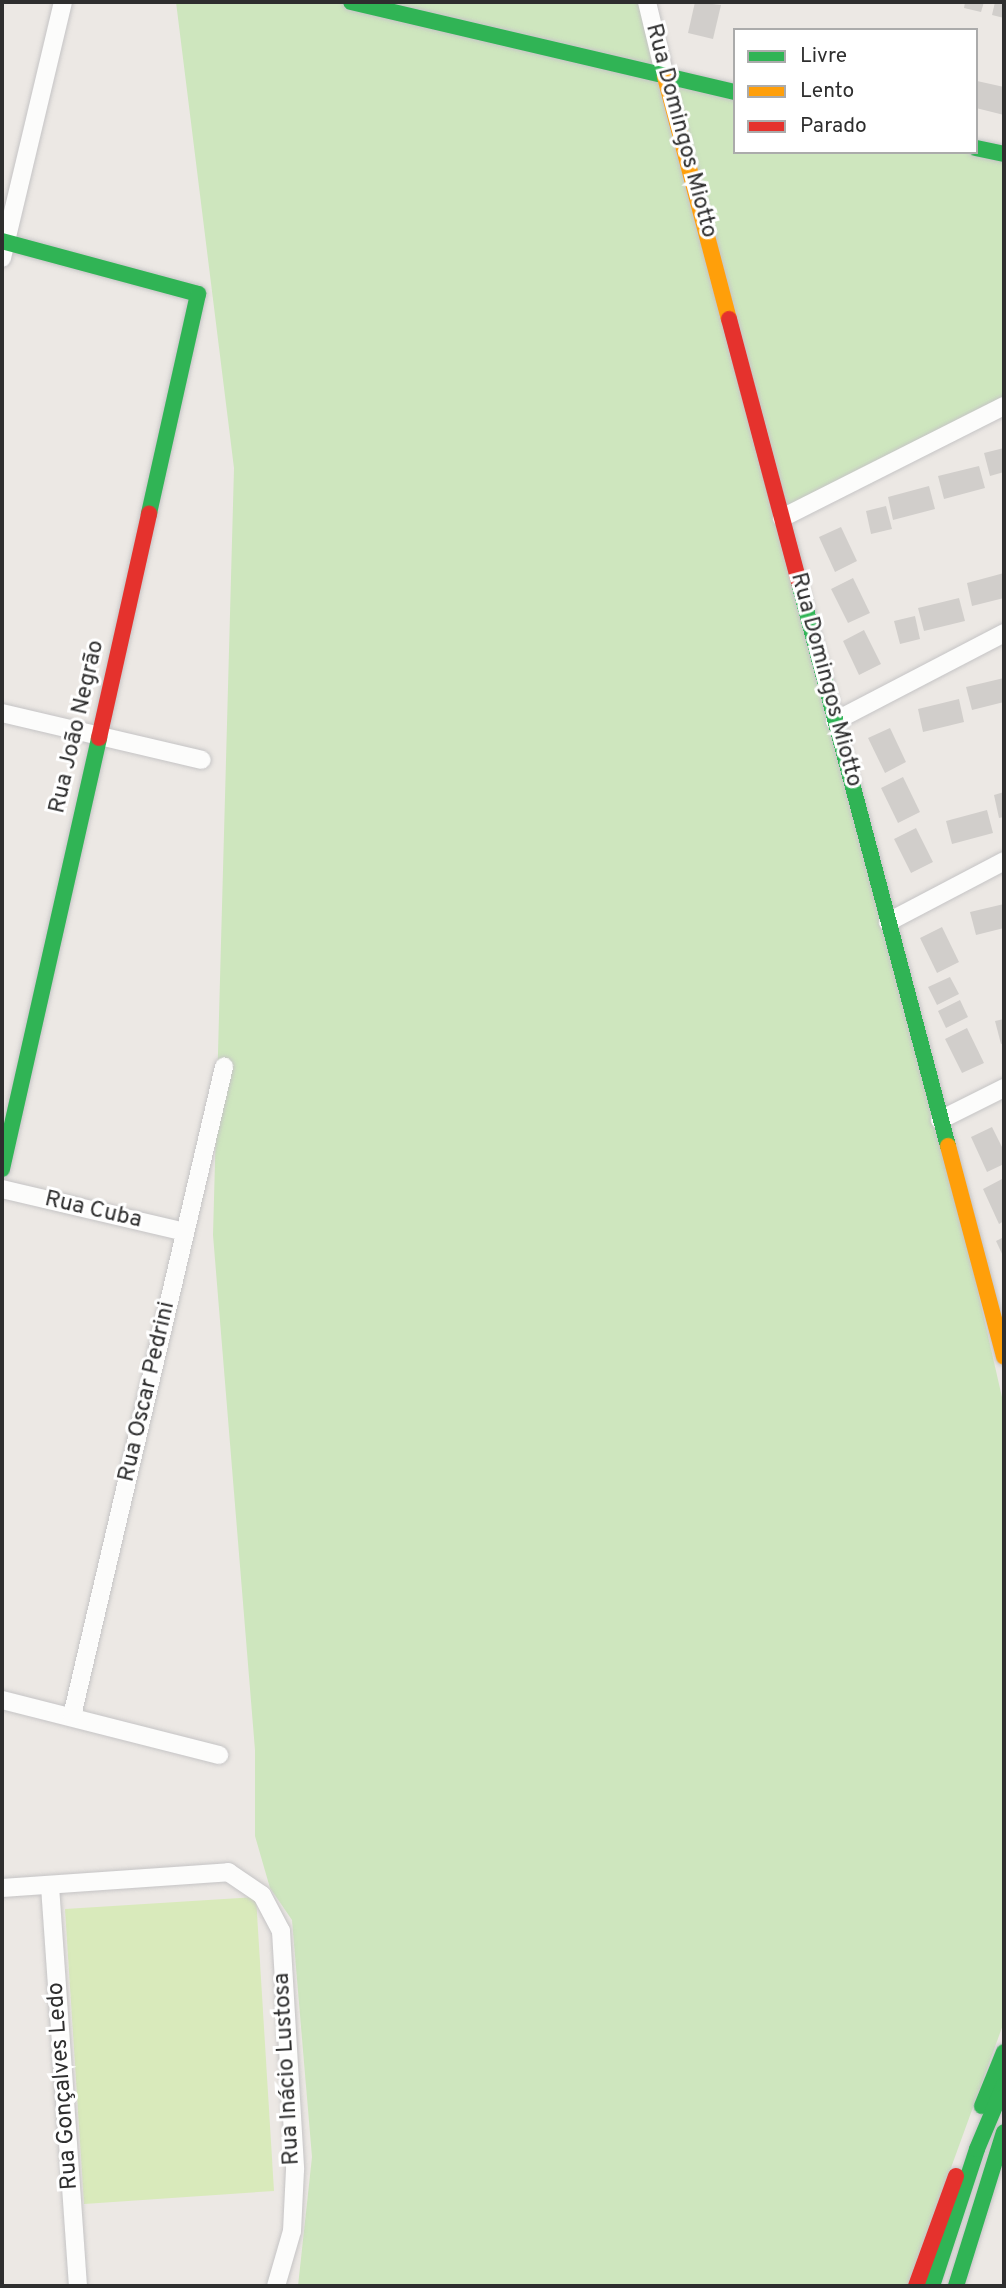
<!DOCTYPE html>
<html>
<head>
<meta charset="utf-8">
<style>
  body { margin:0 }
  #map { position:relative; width:1006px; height:2288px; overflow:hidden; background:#ece8e4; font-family:Overpass,sans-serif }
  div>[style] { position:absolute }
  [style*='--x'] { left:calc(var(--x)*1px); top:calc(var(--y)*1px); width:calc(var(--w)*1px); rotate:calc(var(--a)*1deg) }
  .green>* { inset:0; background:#cee6be }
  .pitch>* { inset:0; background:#d9eabb }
  .building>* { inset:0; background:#d1cecb }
  .roads { filter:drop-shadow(0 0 2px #c5c4c5) drop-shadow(0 0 2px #c5c4c5) }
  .street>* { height:18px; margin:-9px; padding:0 9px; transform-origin:9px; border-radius:9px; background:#fcfcfb }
  .fast>* { height:16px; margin:-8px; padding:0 8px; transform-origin:8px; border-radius:8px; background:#30b455 }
  .slow>* { height:16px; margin:-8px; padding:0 8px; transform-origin:8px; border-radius:8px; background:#ff9f0a }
  .jam>* { height:16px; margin:-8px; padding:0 8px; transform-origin:8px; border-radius:8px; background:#e5322d }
  span { translate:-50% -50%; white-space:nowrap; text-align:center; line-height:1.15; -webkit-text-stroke:6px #fff; paint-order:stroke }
  .street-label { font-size:23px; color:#2e2e2e }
  .frame { position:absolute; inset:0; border:4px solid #2e2e2e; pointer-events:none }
  .legend { position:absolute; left:733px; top:28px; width:245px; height:126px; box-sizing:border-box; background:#fff; border:2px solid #ababab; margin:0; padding:9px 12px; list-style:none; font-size:21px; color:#2e2e2e }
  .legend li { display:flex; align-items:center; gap:14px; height:35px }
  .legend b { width:35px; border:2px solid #ababab }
</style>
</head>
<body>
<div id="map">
  <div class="green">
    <i style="clip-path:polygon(176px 2px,643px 2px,939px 1121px,1004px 1406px,1004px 2022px,908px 2286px,298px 2286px,312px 2157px,292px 1920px,270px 1888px,255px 1836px,255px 1750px,213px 1235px,234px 468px)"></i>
    <i style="clip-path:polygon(674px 86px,735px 100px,735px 152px,961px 152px,1004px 162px,1004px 399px,784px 509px)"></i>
  </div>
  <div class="pitch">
    <i style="clip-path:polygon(256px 1897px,274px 2191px,84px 2204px,65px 1909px)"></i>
  </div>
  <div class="building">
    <i style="clip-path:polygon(695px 2px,721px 5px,713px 39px,688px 33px)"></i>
    <i style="clip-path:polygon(965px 2px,984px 2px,981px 12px,964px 8px)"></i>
    <i style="clip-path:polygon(995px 2px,1004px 2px,1004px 18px,992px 15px)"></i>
    <i style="clip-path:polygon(977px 81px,1004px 87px,1004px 115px,976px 108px)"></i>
    <i style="clip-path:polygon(1004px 448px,1004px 472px,990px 476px,984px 453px)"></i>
    <i style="clip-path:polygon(979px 466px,985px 488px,944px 499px,938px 476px)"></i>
    <i style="clip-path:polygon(929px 486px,935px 509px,893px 520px,888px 497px)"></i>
    <i style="clip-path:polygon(886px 506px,892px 529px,871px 534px,866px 511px)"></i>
    <i style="clip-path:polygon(841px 527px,857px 561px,835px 572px,819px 537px)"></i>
    <i style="clip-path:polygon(1004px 573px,1004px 598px,972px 606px,967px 583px)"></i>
    <i style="clip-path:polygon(853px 578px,870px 613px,848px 623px,831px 589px)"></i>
    <i style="clip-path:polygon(959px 598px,965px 621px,924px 631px,918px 608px)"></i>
    <i style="clip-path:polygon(915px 616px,920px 639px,900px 644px,894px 621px)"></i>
    <i style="clip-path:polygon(864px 630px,881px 664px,859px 675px,843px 641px)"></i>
    <i style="clip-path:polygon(1004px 678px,1004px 702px,972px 710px,966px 687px)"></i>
    <i style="clip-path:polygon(959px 699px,964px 722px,923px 732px,918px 709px)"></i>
    <i style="clip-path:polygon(890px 728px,906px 762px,885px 773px,868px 738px)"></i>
    <i style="clip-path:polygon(903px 777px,920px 812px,898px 823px,881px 788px)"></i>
    <i style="clip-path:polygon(1004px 792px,1004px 817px,999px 818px,994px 795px)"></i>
    <i style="clip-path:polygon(987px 810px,993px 833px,952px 844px,946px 821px)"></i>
    <i style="clip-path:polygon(916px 828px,933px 862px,911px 873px,894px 839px)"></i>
    <i style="clip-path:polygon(1004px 904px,1004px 928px,976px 935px,970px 912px)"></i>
    <i style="clip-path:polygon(942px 927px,959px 962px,937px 973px,920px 938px)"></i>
    <i style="clip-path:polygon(950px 977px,959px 994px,937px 1005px,928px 987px)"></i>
    <i style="clip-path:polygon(960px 1000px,968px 1017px,946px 1028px,938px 1011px)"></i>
    <i style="clip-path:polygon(1004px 1019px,1004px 1043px,1001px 1044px,995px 1021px)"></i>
    <i style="clip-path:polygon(967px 1028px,984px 1063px,962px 1073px,945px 1039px)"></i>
    <i style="clip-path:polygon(992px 1127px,1004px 1151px,1004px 1164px,987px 1172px,971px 1137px)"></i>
    <i style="clip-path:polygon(1004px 1178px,1004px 1221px,999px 1224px,983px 1189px)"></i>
    <i style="clip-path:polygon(1004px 1237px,1004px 1258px,996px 1241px)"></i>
  </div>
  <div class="roads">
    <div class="street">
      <i style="--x:647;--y:2;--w:77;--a:76.5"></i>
      <i style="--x:2;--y:258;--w:263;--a:-76.6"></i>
      <i style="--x:782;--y:518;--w:249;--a:-26.8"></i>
      <i style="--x:2;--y:713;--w:205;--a:13.2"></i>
      <i style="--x:835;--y:721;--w:191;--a:-27.5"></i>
      <i style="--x:888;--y:922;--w:131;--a:-27.7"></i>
      <i style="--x:940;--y:1120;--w:72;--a:-26.6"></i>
      <i style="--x:2;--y:1189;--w:188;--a:13.2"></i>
      <i style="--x:2;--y:1700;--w:224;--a:14.2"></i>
      <i style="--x:72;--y:1716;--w:667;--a:-76.82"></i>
      <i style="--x:50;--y:1886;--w:401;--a:86"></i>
      <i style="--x:2;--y:1888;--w:227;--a:-4"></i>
      <i style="--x:228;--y:1872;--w:41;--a:34.1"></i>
      <i style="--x:262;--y:1895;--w:41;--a:62.2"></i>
      <i style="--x:281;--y:1931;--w:239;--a:86.6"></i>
      <i style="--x:295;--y:2170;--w:61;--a:92.8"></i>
      <i style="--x:292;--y:2231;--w:57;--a:106.2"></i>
    </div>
    <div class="fast">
      <i style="--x:351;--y:2;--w:394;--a:13.2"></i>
      <i style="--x:976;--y:148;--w:29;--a:12"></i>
      <i style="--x:2;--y:241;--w:203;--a:15.1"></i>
      <i style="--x:198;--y:294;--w:225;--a:102.6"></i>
      <i style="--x:799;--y:583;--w:582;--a:75.18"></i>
      <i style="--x:2;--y:1169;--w:442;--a:-77.3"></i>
      <i style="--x:982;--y:2106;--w:58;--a:-67.8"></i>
      <i style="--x:932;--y:2286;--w:144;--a:-71.8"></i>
      <i style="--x:977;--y:2149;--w:69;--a:-67.1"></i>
      <i style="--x:956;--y:2286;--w:161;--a:-72.7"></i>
    </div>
    <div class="slow">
      <i style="--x:665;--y:77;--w:250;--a:75.2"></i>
      <i style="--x:948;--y:1146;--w:218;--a:75.1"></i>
    </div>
    <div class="jam">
      <i style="--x:729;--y:319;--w:273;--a:75.1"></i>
      <i style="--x:99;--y:738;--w:230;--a:-77.4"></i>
      <i style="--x:916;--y:2286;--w:117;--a:-70"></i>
    </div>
  </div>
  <div class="street-label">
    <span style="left:680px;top:131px;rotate:75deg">Rua Domingos Miotto</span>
    <span style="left:825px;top:680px;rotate:75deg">Rua Domingos Miotto</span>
    <span style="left:78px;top:727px;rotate:-77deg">Rua João Negrão</span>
    <span style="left:93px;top:1211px;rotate:13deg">Rua Cuba</span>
    <span style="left:148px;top:1392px;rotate:-77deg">Rua Oscar Pedrini</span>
    <span style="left:288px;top:2069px;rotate:-93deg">Rua Inácio Lustosa</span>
    <span style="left:64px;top:2086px;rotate:-94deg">Rua Gonçalves Ledo</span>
  </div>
  <div class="frame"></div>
  <ul class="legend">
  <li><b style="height:9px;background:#30b455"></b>Livre</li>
  <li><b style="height:9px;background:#ff9f0a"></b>Lento</li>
  <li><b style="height:9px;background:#e5322d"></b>Parado</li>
  </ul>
</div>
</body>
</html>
